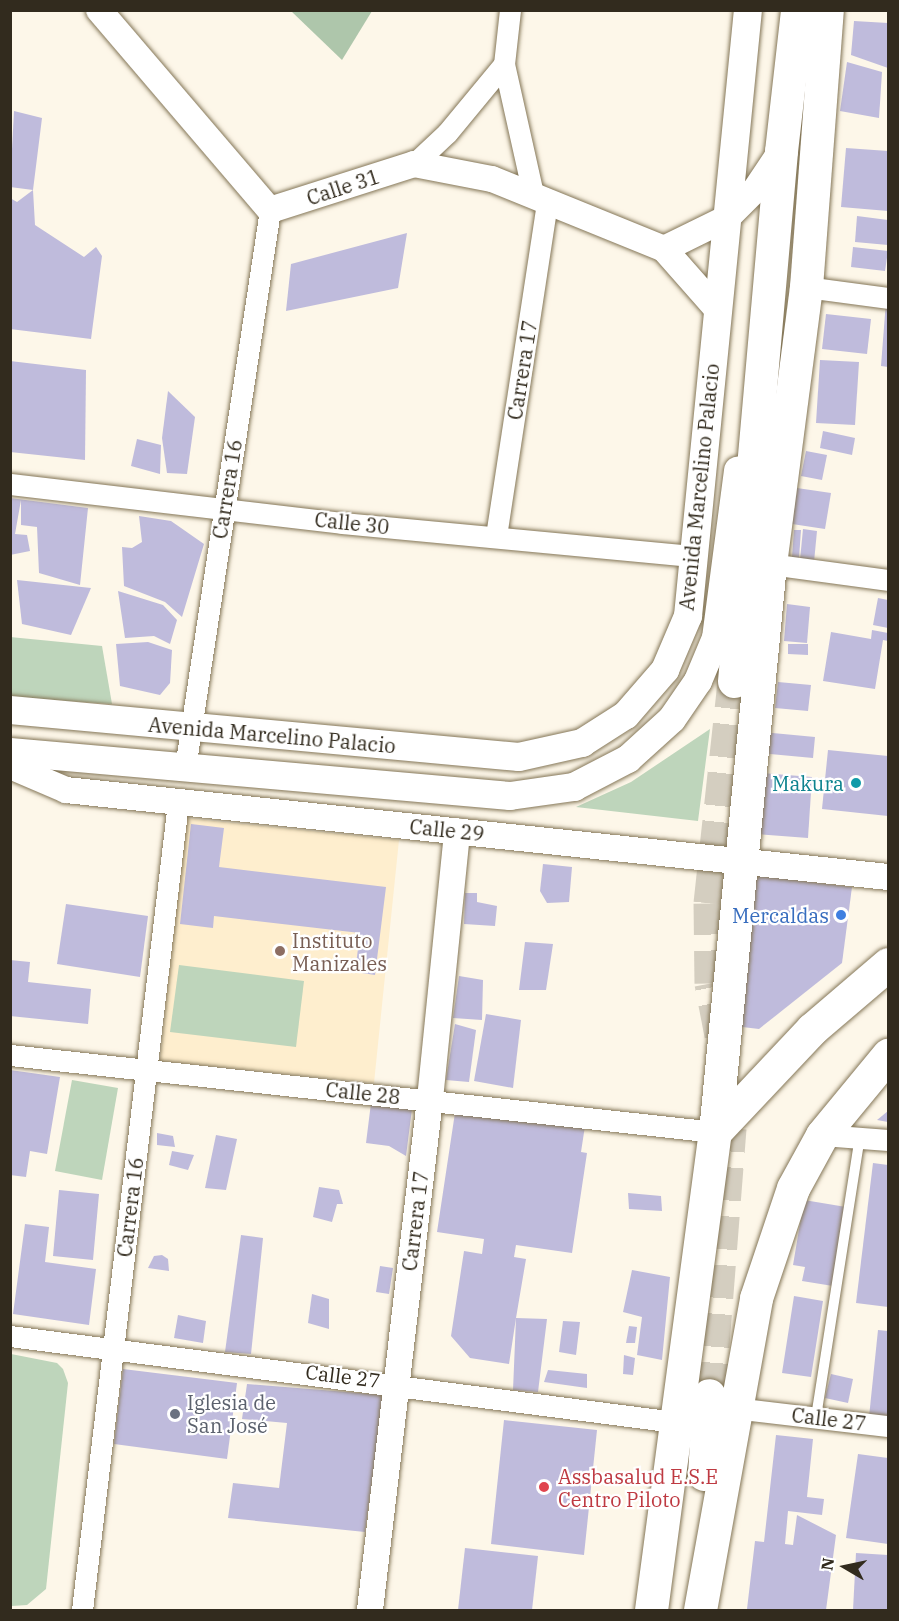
<!DOCTYPE html>
<html>
<head>
<meta charset="utf-8">
<style>
  body { margin:0 }
  #map { position:relative; width:899px; height:1621px; overflow:hidden; background:#fdf7e9; font-family:"IBM Plex Serif",serif }
  div>[style] { position:absolute }
  [style*='--x'] { left:calc(var(--x)*1px); top:calc(var(--y)*1px); width:calc(var(--w)*1px); rotate:calc(var(--a)*1deg) }
  .built>* { inset:0; background:#feeece }
  .green>* { inset:0; background:#bed5bb }
  .forest>* { inset:0; background:#aec6ab }
  .building>* { inset:0; background:#bfbbdc }
  .primary-tunnel>* { height:33px; margin-top:-16.5px; transform-origin:0; background:repeating-linear-gradient(90deg,#d4cec0 0 33px,transparent 0 49px) }
  .roads { filter:drop-shadow(0 0 2px #847657) drop-shadow(0 0 2px #847657) }
  .service>* { height:10px; margin:-5px; padding:0 5px; transform-origin:5px; border-radius:5px; background:#fff }
  .minor>* { height:21px; margin:-10.5px; padding:0 10.5px; transform-origin:10.5px; border-radius:10.5px; background:#fff }
  .tertiary>* { height:26px; margin:-13px; padding:0 13px; transform-origin:13px; border-radius:13px; background:#fff }
  .secondary>* { height:28px; margin:-14px; padding:0 14px; transform-origin:14px; border-radius:14px; background:#fff }
  .primary>* { height:33px; margin:-16.5px; padding:0 16.5px; transform-origin:16.5px; border-radius:16.5px; background:#fff }
  .dots>* { width:16px; height:16px; translate:-50% -50%; box-sizing:border-box; border:3px solid #fff; border-radius:50% }
  span { translate:-50% -50%; white-space:nowrap; text-align:center; line-height:1.15; -webkit-text-stroke:4.5px #fff; paint-order:stroke }
  .street-label { font-size:20px; color:#322b1e }
  .culture-label { font-size:20px; color:#0d838f }
  .right { translate:-100% -50%; text-align:right }
  .shop-label { font-size:20px; color:#366cbe }
  .education-label { font-size:20px; color:#785e54 }
  .left { translate:0 -50%; text-align:left }
  .worship-label { font-size:20px; color:#5b616d }
  .health-label { font-size:20px; color:#be3a42 }
  .frame { position:absolute; inset:0; border:12px solid #322b1e; pointer-events:none }
  .north { position:absolute; left:815px; top:1537px; width:60px; height:60px; -webkit-text-stroke:4px #fff; paint-order:stroke; rotate:279deg; font-size:16px; font-weight:700; line-height:24px; text-align:center; color:#322b1e }
  .north::after { content:''; display:block; margin:auto; width:21px; height:27px; background:#322b1e; clip-path:polygon(50% 0,100% 100%,50% 72%,0 100%) }
</style>
</head>
<body>
<div id="map">
  <div class="built">
    <i style="clip-path:polygon(185px 818px,399px 840px,374px 1083px,160px 1061px)"></i>
  </div>
  <div class="green">
    <i style="clip-path:polygon(10px 637px,102px 646px,112px 704px,11px 697px)"></i>
    <i style="clip-path:polygon(710px 729px,698px 821px,576px 807px,631px 782px)"></i>
    <i style="clip-path:polygon(179px 965px,304px 981px,296px 1047px,170px 1032px)"></i>
    <i style="clip-path:polygon(72px 1080px,118px 1088px,102px 1180px,55px 1171px)"></i>
    <i style="clip-path:polygon(11px 1354px,57px 1363px,63px 1369px,68px 1383px,46px 1589px,27px 1605px,12px 1606px)"></i>
  </div>
  <div class="forest">
    <i style="clip-path:polygon(291px 11px,372px 11px,342px 60px)"></i>
  </div>
  <div class="building">
    <i style="clip-path:polygon(854px 21px,888px 23px,888px 68px,851px 55px)"></i>
    <i style="clip-path:polygon(847px 62px,882px 72px,879px 118px,840px 111px)"></i>
    <i style="clip-path:polygon(14px 111px,42px 118px,33px 190px,10px 187px)"></i>
    <i style="clip-path:polygon(846px 148px,888px 151px,888px 211px,841px 207px)"></i>
    <i style="clip-path:polygon(33px 190px,35px 225px,84px 257px,96px 247px,102px 256px,91px 339px,10px 329px,10px 198px,17px 202px)"></i>
    <i style="clip-path:polygon(857px 216px,888px 220px,888px 245px,855px 242px)"></i>
    <i style="clip-path:polygon(407px 233px,398px 288px,286px 311px,291px 264px)"></i>
    <i style="clip-path:polygon(853px 247px,888px 251px,885px 271px,851px 267px)"></i>
    <i style="clip-path:polygon(886px 301px,888px 302px,888px 367px,881px 366px)"></i>
    <i style="clip-path:polygon(826px 314px,871px 319px,867px 354px,822px 349px)"></i>
    <i style="clip-path:polygon(820px 360px,859px 362px,855px 425px,816px 423px)"></i>
    <i style="clip-path:polygon(10px 361px,86px 370px,85px 460px,10px 452px)"></i>
    <i style="clip-path:polygon(168px 391px,195px 417px,187px 474px,167px 473px,162px 438px)"></i>
    <i style="clip-path:polygon(823px 431px,855px 438px,852px 455px,820px 448px)"></i>
    <i style="clip-path:polygon(137px 439px,161px 445px,160px 474px,131px 466px)"></i>
    <i style="clip-path:polygon(806px 451px,827px 455px,822px 480px,801px 476px)"></i>
    <i style="clip-path:polygon(797px 488px,831px 493px,825px 529px,792px 524px)"></i>
    <i style="clip-path:polygon(10px 498px,88px 508px,80px 585px,39px 573px,37px 527px,21px 525px,21px 500px,15px 534px,27px 535px,30px 551px,10px 555px)"></i>
    <i style="clip-path:polygon(139px 516px,171px 521px,204px 544px,182px 617px,165px 602px,124px 586px,122px 547px,132px 548px,142px 542px)"></i>
    <i style="clip-path:polygon(803px 529px,817px 531px,814px 562px,800px 560px)"></i>
    <i style="clip-path:polygon(794px 530px,801px 530px,799px 558px,792px 557px)"></i>
    <i style="clip-path:polygon(17px 580px,91px 588px,71px 635px,22px 624px)"></i>
    <i style="clip-path:polygon(118px 591px,163px 605px,177px 620px,170px 644px,154px 636px,125px 638px)"></i>
    <i style="clip-path:polygon(878px 598px,888px 600px,888px 628px,873px 625px)"></i>
    <i style="clip-path:polygon(787px 604px,810px 607px,807px 643px,784px 641px)"></i>
    <i style="clip-path:polygon(872px 630px,888px 633px,888px 641px,883px 640px,875px 689px,823px 681px,831px 632px,871px 639px)"></i>
    <i style="clip-path:polygon(148px 642px,172px 650px,170px 683px,160px 695px,120px 686px,116px 644px)"></i>
    <i style="clip-path:polygon(788px 644px,808px 644px,808px 655px,788px 654px)"></i>
    <i style="clip-path:polygon(778px 682px,811px 685px,808px 711px,775px 708px)"></i>
    <i style="clip-path:polygon(761px 732px,815px 737px,813px 758px,759px 753px)"></i>
    <i style="clip-path:polygon(828px 750px,888px 756px,888px 816px,822px 809px)"></i>
    <i style="clip-path:polygon(762px 773px,812px 777px,808px 838px,757px 834px)"></i>
    <i style="clip-path:polygon(191px 824px,224px 828px,219px 867px,386px 887px,375px 975px,355px 972px,360px 933px,214px 916px,213px 928px,180px 924px)"></i>
    <i style="clip-path:polygon(543px 864px,572px 867px,569px 902px,547px 903px,540px 891px)"></i>
    <i style="clip-path:polygon(753px 875px,852px 887px,842px 963px,759px 1029px,734px 1026px)"></i>
    <i style="clip-path:polygon(465px 893px,477px 893px,477px 902px,497px 906px,495px 926px,464px 924px)"></i>
    <i style="clip-path:polygon(66px 904px,148px 916px,140px 977px,57px 964px)"></i>
    <i style="clip-path:polygon(525px 942px,553px 944px,546px 990px,519px 990px)"></i>
    <i style="clip-path:polygon(10px 960px,30px 962px,28px 982px,91px 989px,88px 1024px,10px 1016px)"></i>
    <i style="clip-path:polygon(459px 976px,483px 980px,482px 1020px,453px 1018px)"></i>
    <i style="clip-path:polygon(486px 1014px,521px 1020px,513px 1088px,474px 1081px)"></i>
    <i style="clip-path:polygon(455px 1024px,476px 1030px,469px 1082px,446px 1080px)"></i>
    <i style="clip-path:polygon(10px 1070px,60px 1077px,47px 1154px,30px 1151px,26px 1177px,10px 1175px)"></i>
    <i style="clip-path:polygon(371px 1103px,412px 1109px,406px 1156px,389px 1146px,366px 1143px)"></i>
    <i style="clip-path:polygon(456px 1106px,585px 1126px,581px 1152px,587px 1153px,572px 1253px,516px 1245px,514px 1257px,526px 1259px,516px 1318px,547px 1319px,538px 1392px,513px 1390px,516px 1318px,509px 1364px,470px 1358px,451px 1336px,464px 1251px,482px 1254px,484px 1239px,437px 1232px)"></i>
    <i style="clip-path:polygon(888px 1111px,888px 1122px,877px 1120px)"></i>
    <i style="clip-path:polygon(157px 1133px,173px 1136px,175px 1147px,157px 1145px)"></i>
    <i style="clip-path:polygon(216px 1135px,237px 1139px,226px 1190px,205px 1188px)"></i>
    <i style="clip-path:polygon(172px 1151px,194px 1155px,188px 1170px,169px 1165px)"></i>
    <i style="clip-path:polygon(873px 1163px,888px 1165px,888px 1307px,856px 1303px)"></i>
    <i style="clip-path:polygon(319px 1187px,339px 1190px,343px 1204px,337px 1204px,332px 1222px,313px 1217px)"></i>
    <i style="clip-path:polygon(59px 1190px,99px 1194px,93px 1260px,53px 1256px)"></i>
    <i style="clip-path:polygon(628px 1193px,661px 1196px,662px 1211px,629px 1209px)"></i>
    <i style="clip-path:polygon(804px 1200px,846px 1207px,833px 1286px,802px 1281px,805px 1267px,793px 1265px)"></i>
    <i style="clip-path:polygon(25px 1224px,49px 1227px,45px 1262px,96px 1269px,89px 1325px,13px 1314px)"></i>
    <i style="clip-path:polygon(241px 1235px,263px 1238px,251px 1354px,225px 1352px)"></i>
    <i style="clip-path:polygon(162px 1255px,168px 1259px,169px 1271px,148px 1268px,154px 1256px)"></i>
    <i style="clip-path:polygon(380px 1266px,393px 1268px,389px 1294px,376px 1292px)"></i>
    <i style="clip-path:polygon(632px 1270px,670px 1277px,662px 1360px,637px 1355px,642px 1317px,623px 1312px)"></i>
    <i style="clip-path:polygon(312px 1294px,329px 1299px,329px 1329px,308px 1323px)"></i>
    <i style="clip-path:polygon(794px 1296px,823px 1301px,811px 1377px,782px 1373px)"></i>
    <i style="clip-path:polygon(178px 1315px,206px 1321px,203px 1343px,174px 1338px)"></i>
    <i style="clip-path:polygon(563px 1321px,580px 1322px,576px 1355px,559px 1352px)"></i>
    <i style="clip-path:polygon(629px 1326px,637px 1327px,635px 1343px,626px 1343px)"></i>
    <i style="clip-path:polygon(878px 1330px,888px 1331px,888px 1419px,869px 1417px)"></i>
    <i style="clip-path:polygon(624px 1355px,635px 1358px,633px 1375px,623px 1374px)"></i>
    <i style="clip-path:polygon(123px 1369px,237px 1383px,227px 1459px,114px 1444px)"></i>
    <i style="clip-path:polygon(548px 1370px,587px 1374px,587px 1388px,544px 1382px)"></i>
    <i style="clip-path:polygon(831px 1374px,853px 1379px,848px 1403px,825px 1398px)"></i>
    <i style="clip-path:polygon(247px 1384px,384px 1395px,365px 1532px,228px 1518px,233px 1483px,279px 1488px,287px 1423px,242px 1419px)"></i>
    <i style="clip-path:polygon(504px 1420px,597px 1430px,584px 1555px,491px 1544px)"></i>
    <i style="clip-path:polygon(776px 1435px,813px 1439px,807px 1497px,824px 1499px,822px 1515px,788px 1511px,785px 1544px,793px 1545px,797px 1515px,836px 1535px,826px 1610px,747px 1609px,755px 1541px,764px 1542px)"></i>
    <i style="clip-path:polygon(858px 1454px,888px 1458px,888px 1544px,846px 1538px)"></i>
    <i style="clip-path:polygon(465px 1548px,538px 1556px,532px 1610px,458px 1610px)"></i>
    <i style="clip-path:polygon(856px 1553px,888px 1555px,888px 1610px,853px 1610px)"></i>
  </div>
  <div class="primary-tunnel">
    <i style="--x:721;--y:1035;--w:53;--a:-100.9"></i>
    <i style="--x:711;--y:983;--w:80;--a:-90.7"></i>
    <i style="--x:710;--y:903;--w:223;--a:-83.8"></i>
    <i style="--x:709;--y:1395;--w:268;--a:-85.5"></i>
  </div>
  <div class="roads">
    <div class="service">
      <i style="--x:816;--y:1417;--w:283;--a:-81.1"></i>
    </div>
    <div class="minor">
      <i style="--x:510;--y:10;--w:54;--a:96.3"></i>
      <i style="--x:504;--y:64;--w:137;--a:77.4"></i>
      <i style="--x:414;--y:164;--w:45;--a:-43.2"></i>
      <i style="--x:447;--y:133;--w:89;--a:-50.4"></i>
      <i style="--x:806;--y:287;--w:83;--a:7.6"></i>
      <i style="--x:10;--y:484;--w:334;--a:6.7"></i>
      <i style="--x:342;--y:523;--w:354;--a:5.4"></i>
      <i style="--x:496;--y:536;--w:336;--a:-81.3"></i>
      <i style="--x:770;--y:564;--w:119;--a:7.7"></i>
      <i style="--x:185;--y:768;--w:564;--a:-81.34"></i>
      <i style="--x:10;--y:1055;--w:709;--a:6.23"></i>
      <i style="--x:822;--y:1135;--w:66;--a:4.3"></i>
      <i style="--x:10;--y:1336;--w:671;--a:7.37"></i>
      <i style="--x:734;--y:1408;--w:155;--a:6.7"></i>
      <i style="--x:82;--y:1610;--w:813;--a:-83.22"></i>
    </div>
    <div class="tertiary">
      <i style="--x:99;--y:10;--w:263;--a:49.5"></i>
      <i style="--x:270;--y:210;--w:151;--a:-17.7"></i>
      <i style="--x:414;--y:164;--w:79;--a:10.9"></i>
      <i style="--x:492;--y:179;--w:186;--a:22.1"></i>
      <i style="--x:664;--y:249;--w:79;--a:48.6"></i>
      <i style="--x:664;--y:249;--w:70;--a:-26.2"></i>
      <i style="--x:727;--y:218;--w:40;--a:-45"></i>
      <i style="--x:755;--y:190;--w:47;--a:-56.3"></i>
      <i style="--x:10;--y:766;--w:61;--a:23.2"></i>
      <i style="--x:66;--y:790;--w:827;--a:6.04"></i>
      <i style="--x:370;--y:1610;--w:515;--a:-83.3"></i>
      <i style="--x:430;--y:1099;--w:269;--a:-84.2"></i>
    </div>
    <div class="secondary">
      <i style="--x:10;--y:710;--w:511;--a:5.28"></i>
      <i style="--x:519;--y:757;--w:65;--a:-12.5"></i>
      <i style="--x:582;--y:743;--w:52;--a:-32.5"></i>
      <i style="--x:626;--y:715;--w:60;--a:-49.1"></i>
      <i style="--x:665;--y:670;--w:59;--a:-66.9"></i>
      <i style="--x:688;--y:616;--w:609;--a:-84.35"></i>
      <i style="--x:10;--y:752;--w:502;--a:5.03"></i>
      <i style="--x:510;--y:796;--w:65;--a:-8"></i>
      <i style="--x:574;--y:787;--w:61;--a:-27.4"></i>
      <i style="--x:628;--y:759;--w:59;--a:-42.3"></i>
      <i style="--x:672;--y:719;--w:46;--a:-55.6"></i>
      <i style="--x:698;--y:681;--w:47;--a:-67.3"></i>
      <i style="--x:716;--y:638;--w:169;--a:-82.5"></i>
    </div>
    <div class="primary">
      <i style="--x:734;--y:681;--w:532;--a:-84.93"></i>
      <i style="--x:781;--y:151;--w:142;--a:-83.5"></i>
      <i style="--x:715;--y:1132;--w:141;--a:-46.7"></i>
      <i style="--x:812;--y:1029;--w:100;--a:-40.5"></i>
      <i style="--x:704;--y:1474;--w:79;--a:-86.4"></i>
      <i style="--x:651;--y:1610;--w:482;--a:-82.4"></i>
      <i style="--x:715;--y:1132;--w:571;--a:-84.47"></i>
      <i style="--x:770;--y:564;--w:279;--a:-82.6"></i>
      <i style="--x:806;--y:287;--w:278;--a:-85.7"></i>
      <i style="--x:700;--y:1610;--w:317;--a:-79.8"></i>
      <i style="--x:756;--y:1298;--w:116;--a:-71.4"></i>
      <i style="--x:793;--y:1188;--w:60;--a:-61.3"></i>
      <i style="--x:822;--y:1135;--w:104;--a:-50.5"></i>
    </div>
  </div>
  <div class="dots">
    <i style="left:856px;top:783px;background:#0f9aa8"></i>
    <i style="left:841px;top:915px;background:#3f7fe0"></i>
    <i style="left:280px;top:951px;background:#8d6e63"></i>
    <i style="left:175px;top:1414px;background:#6b7280"></i>
    <i style="left:544px;top:1487px;background:#e0444e"></i>
  </div>
  <div class="street-label">
    <span style="left:343px;top:187px;rotate:-18deg">Calle 31</span>
    <span style="left:522px;top:370px;rotate:-81deg">Carrera 17</span>
    <span style="left:699px;top:487px;rotate:-84deg">Avenida Marcelino Palacio</span>
    <span style="left:227px;top:489px;rotate:-81deg">Carrera 16</span>
    <span style="left:352px;top:523px;rotate:6deg">Calle 30</span>
    <span style="left:272px;top:735px;rotate:5deg">Avenida Marcelino Palacio</span>
    <span style="left:447px;top:830px;rotate:6deg">Calle 29</span>
    <span style="left:363px;top:1093px;rotate:6deg">Calle 28</span>
    <span style="left:130px;top:1207px;rotate:-83deg">Carrera 16</span>
    <span style="left:415px;top:1221px;rotate:-83deg">Carrera 17</span>
    <span style="left:343px;top:1376px;rotate:7deg">Calle 27</span>
    <span style="left:829px;top:1419px;rotate:7deg">Calle 27</span>
  </div>
  <div class="culture-label">
    <span class="right" style="left:844px;top:783px">Makura</span>
  </div>
  <div class="shop-label">
    <span class="right" style="left:829px;top:915px">Mercaldas</span>
  </div>
  <div class="education-label">
    <span class="left" style="left:292px;top:952px">Instituto<br>Manizales</span>
  </div>
  <div class="worship-label">
    <span class="left" style="left:187px;top:1414px">Iglesia de<br>San José</span>
  </div>
  <div class="health-label">
    <span class="left" style="left:558px;top:1488px">Assbasalud E.S.E<br>Centro Piloto</span>
  </div>
  <div class="frame"></div>
  <div class="north">N</div>
</div>
</body>
</html>
